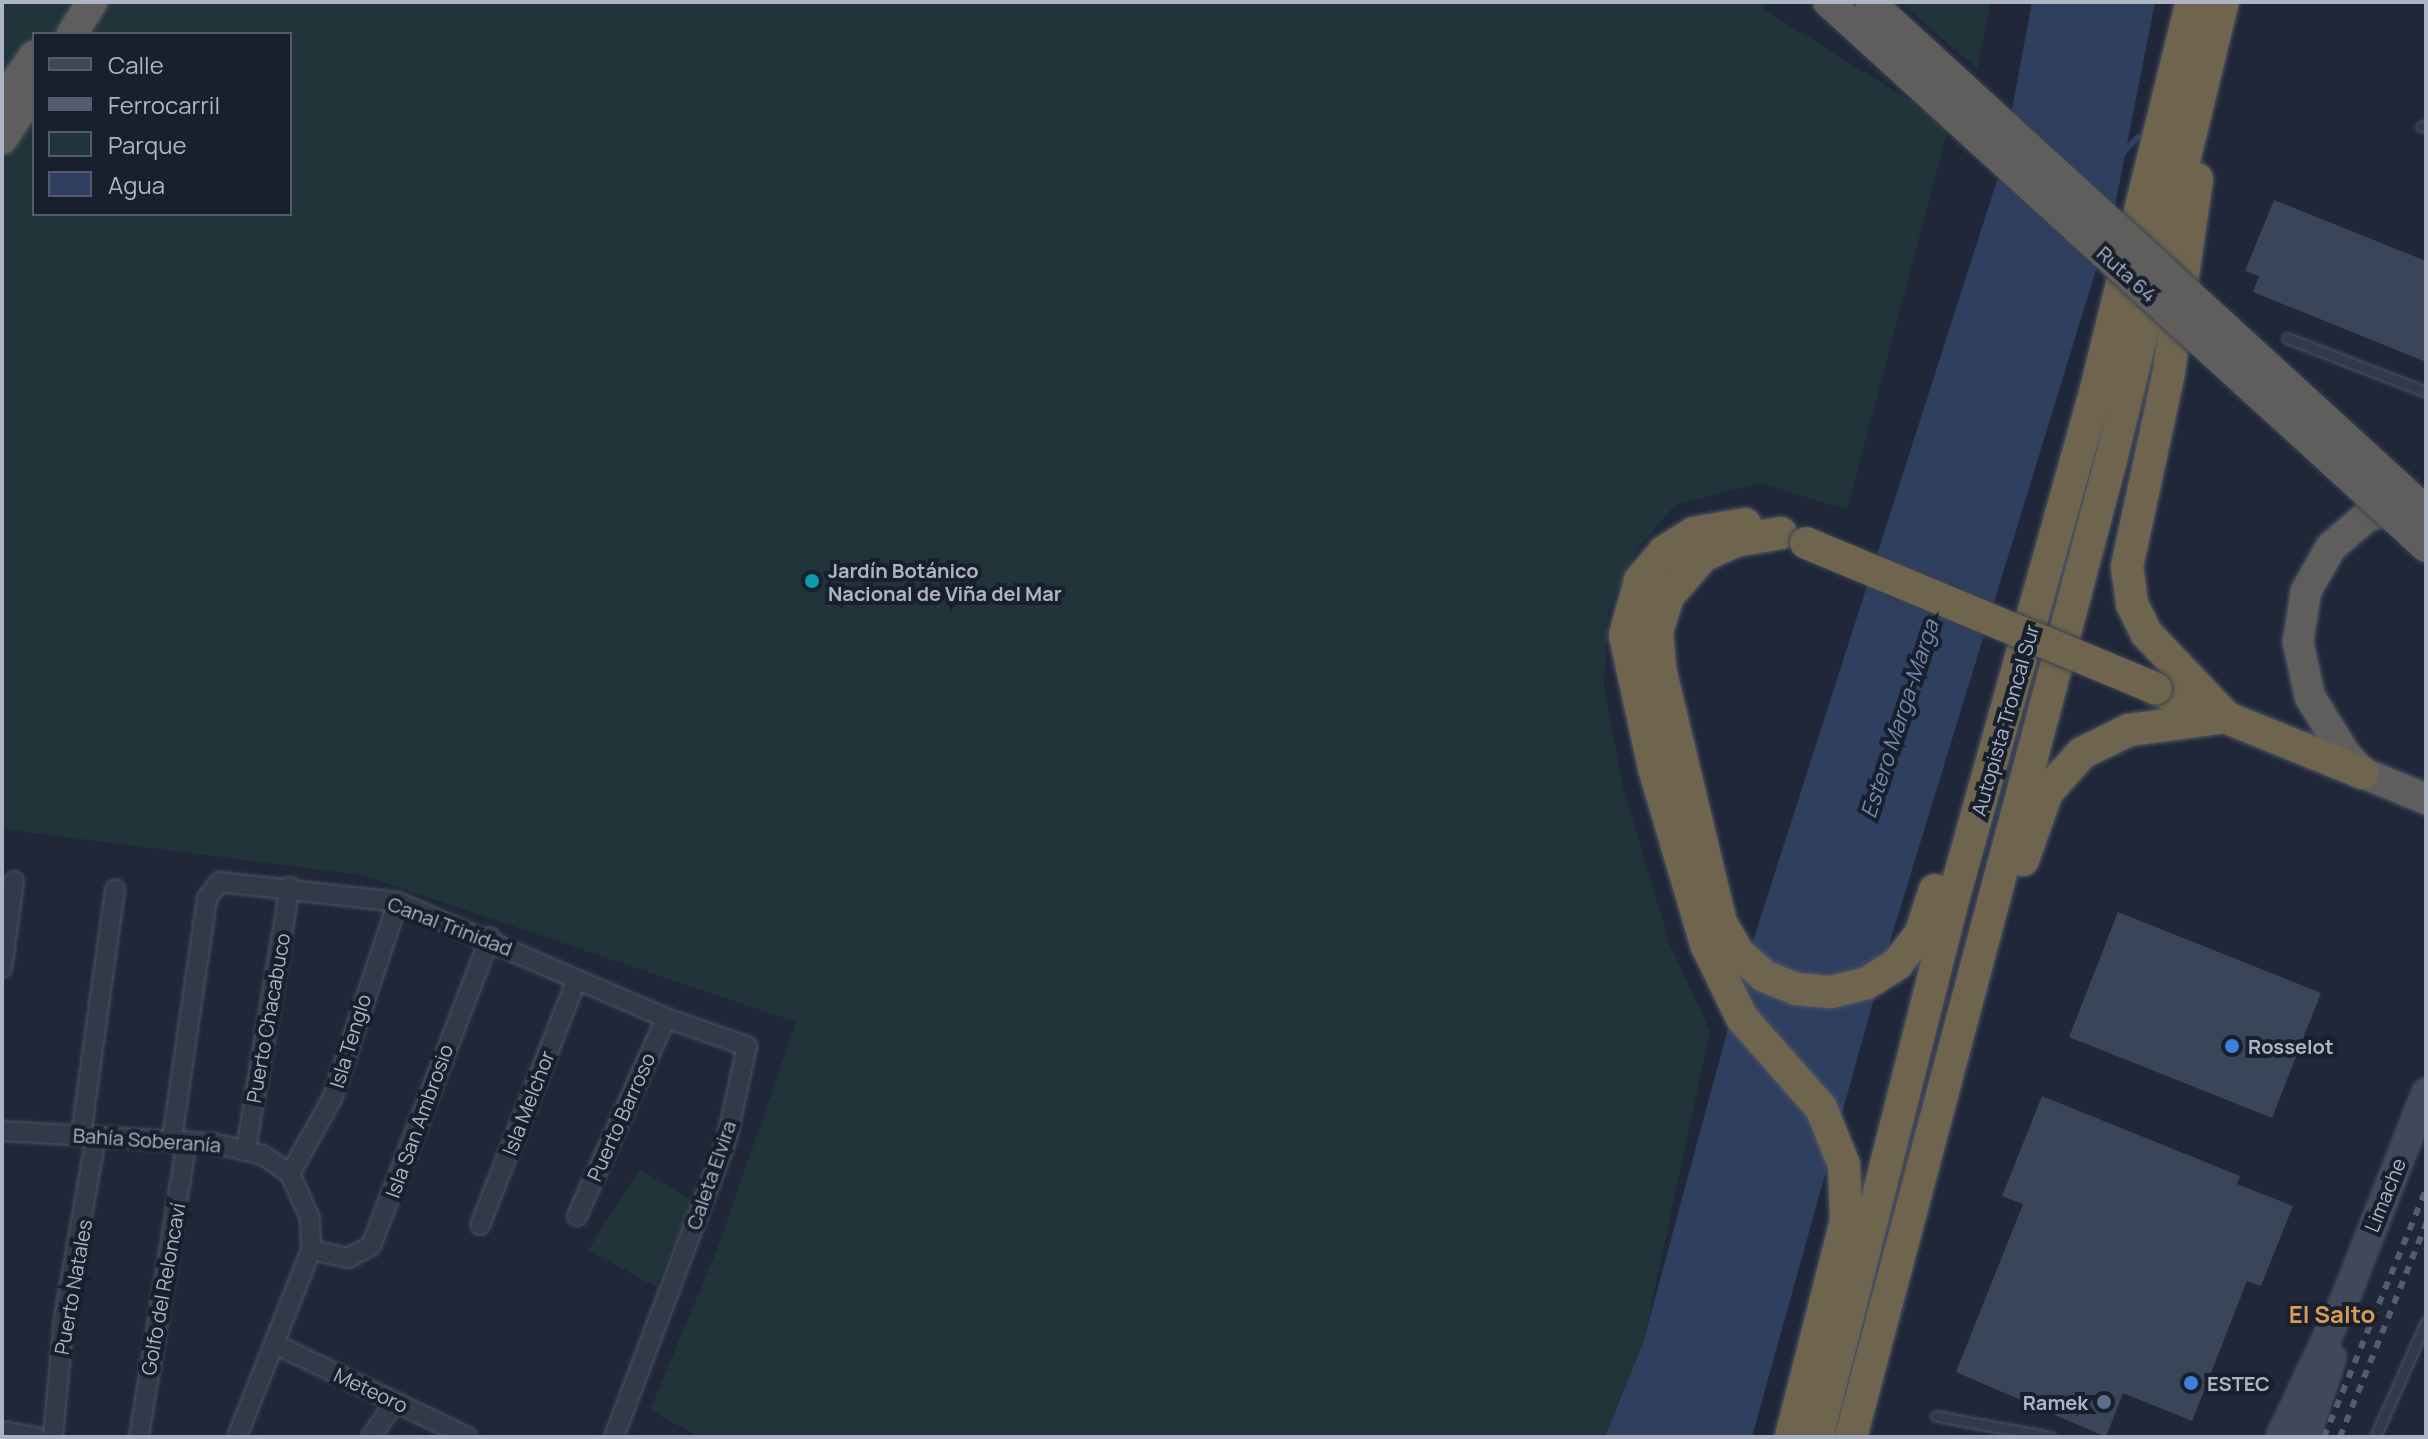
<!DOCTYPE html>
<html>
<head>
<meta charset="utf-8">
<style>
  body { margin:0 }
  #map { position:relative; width:2428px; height:1439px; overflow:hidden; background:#1f2738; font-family:Manrope,sans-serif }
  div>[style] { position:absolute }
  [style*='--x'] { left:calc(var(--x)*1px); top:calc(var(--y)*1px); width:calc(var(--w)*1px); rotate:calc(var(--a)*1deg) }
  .green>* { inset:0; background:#213439 }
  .water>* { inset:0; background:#2f3f5f }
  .stream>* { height:6px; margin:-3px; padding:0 3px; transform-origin:3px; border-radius:3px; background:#2f3f5f }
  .building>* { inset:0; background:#3b4559 }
  .roads { filter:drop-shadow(0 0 2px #4d5464) drop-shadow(0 0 2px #4d5464) }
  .service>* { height:9px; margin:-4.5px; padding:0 4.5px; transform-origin:4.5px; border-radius:4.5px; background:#323a49 }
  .minor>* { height:18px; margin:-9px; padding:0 9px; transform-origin:9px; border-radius:9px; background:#323a49 }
  .secondary>* { height:26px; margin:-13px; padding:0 13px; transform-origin:13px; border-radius:13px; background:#40485c }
  .trunk>* { height:30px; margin:-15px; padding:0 15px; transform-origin:15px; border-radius:15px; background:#605e5c }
  .motorway>* { height:32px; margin:-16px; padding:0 16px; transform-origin:16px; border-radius:16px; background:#6f654f }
  .rail>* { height:6px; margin-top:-3px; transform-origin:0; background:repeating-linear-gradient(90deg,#545d70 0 8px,transparent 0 16px) }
  .bridges { filter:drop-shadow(0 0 2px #3a4150) drop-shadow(0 0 2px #3a4150) }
  .trunk-bridge>* { height:30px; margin:-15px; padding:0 15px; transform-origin:15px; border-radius:15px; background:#605e5c }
  .motorway-bridge>* { height:32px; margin:-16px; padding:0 16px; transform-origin:16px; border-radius:16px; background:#6f654f }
  .dots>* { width:22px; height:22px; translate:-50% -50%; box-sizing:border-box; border:4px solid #181f2d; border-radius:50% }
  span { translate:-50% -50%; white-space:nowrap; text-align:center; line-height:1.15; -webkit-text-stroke:8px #181f2d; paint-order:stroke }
  .street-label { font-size:20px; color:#adb4c6 }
  .poi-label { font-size:20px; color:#adb4c6; font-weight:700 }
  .left { translate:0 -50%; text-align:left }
  .right { translate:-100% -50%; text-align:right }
  .water-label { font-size:22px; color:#7387b0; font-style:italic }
  .quarter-label { font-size:24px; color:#d99a54; font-weight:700 }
  .frame { position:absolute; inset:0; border:4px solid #adb4c6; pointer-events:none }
  .legend { position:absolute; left:32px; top:32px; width:260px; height:184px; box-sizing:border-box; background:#181f2d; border:2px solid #545b6a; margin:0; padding:10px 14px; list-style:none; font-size:24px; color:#adb4c6 }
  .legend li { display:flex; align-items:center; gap:16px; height:40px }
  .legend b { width:40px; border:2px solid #545b6a }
</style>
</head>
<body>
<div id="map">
  <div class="green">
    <i style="clip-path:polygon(evenodd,2px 2px,1770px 2px,1763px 9px,1949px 125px,1847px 510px,1761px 483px,1675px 505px,1637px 550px,1608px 612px,1604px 687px,1623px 787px,1670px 945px,1710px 1031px,1643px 1343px,1605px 1437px,699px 1437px,650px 1410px,718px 1247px,796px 1022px,362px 875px,2px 829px,2px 2px,34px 34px,290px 34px,290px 214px,34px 214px,34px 34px)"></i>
    <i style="clip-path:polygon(1900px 2px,1991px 2px,1977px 69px)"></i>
    <i style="clip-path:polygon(640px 1169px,692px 1200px,656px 1287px,588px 1250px)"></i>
  </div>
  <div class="water">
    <i style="clip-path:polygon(2032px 2px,2155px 2px,2114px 211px,1888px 948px,1752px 1437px,1605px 1437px,1643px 1343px,1744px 969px,2001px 168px)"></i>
  </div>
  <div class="stream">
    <i style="--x:2121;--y:155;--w:25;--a:-47"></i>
  </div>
  <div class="building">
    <i style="clip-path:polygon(2274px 200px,2426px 261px,2426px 362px,2253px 292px,2259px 276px,2245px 271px)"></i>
    <i style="clip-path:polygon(2118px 912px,2321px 993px,2272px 1118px,2069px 1037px)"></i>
    <i style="clip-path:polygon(2042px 1096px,2240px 1176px,2237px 1184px,2293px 1206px,2261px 1286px,2247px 1281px,2192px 1421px,2123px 1393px,2106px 1437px,1956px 1372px,2023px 1204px,2002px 1196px)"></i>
  </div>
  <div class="roads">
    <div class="service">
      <i style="--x:2421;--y:127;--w:5;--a:-22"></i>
      <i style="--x:2287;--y:338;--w:149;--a:21.2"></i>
      <i style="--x:1936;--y:1416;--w:116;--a:10.4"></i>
      <i style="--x:2375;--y:1437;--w:126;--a:-66.1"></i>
    </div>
    <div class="minor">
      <i style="--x:2;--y:968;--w:88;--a:-82.1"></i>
      <i style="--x:2;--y:1131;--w:211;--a:3.3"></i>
      <i style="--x:213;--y:1143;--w:51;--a:13.5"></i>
      <i style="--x:263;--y:1155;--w:33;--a:35"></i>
      <i style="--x:290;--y:1174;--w:48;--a:65.6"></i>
      <i style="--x:310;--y:1218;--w:32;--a:88"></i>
      <i style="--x:311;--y:1250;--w:201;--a:111.6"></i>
      <i style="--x:81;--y:1135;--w:248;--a:-82.1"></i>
      <i style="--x:172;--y:1139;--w:244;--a:-81.7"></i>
      <i style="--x:207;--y:898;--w:21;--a:-51"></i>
      <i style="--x:220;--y:882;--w:179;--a:6.4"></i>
      <i style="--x:398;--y:902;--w:292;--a:23.4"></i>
      <i style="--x:666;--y:1018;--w:86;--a:19.1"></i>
      <i style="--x:747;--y:1046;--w:94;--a:102.3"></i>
      <i style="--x:727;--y:1138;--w:320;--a:110.7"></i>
      <i style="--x:246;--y:1149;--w:266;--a:-80.5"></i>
      <i style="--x:290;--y:1174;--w:86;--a:-60.8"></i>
      <i style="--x:332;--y:1099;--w:208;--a:-71.5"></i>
      <i style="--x:577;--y:1216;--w:217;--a:-65.8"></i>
      <i style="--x:480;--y:1225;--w:262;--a:-68.5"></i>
      <i style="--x:311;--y:1250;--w:38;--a:12"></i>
      <i style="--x:348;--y:1258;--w:26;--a:-28"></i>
      <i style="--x:371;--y:1246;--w:331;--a:-68.9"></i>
      <i style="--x:275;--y:1344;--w:213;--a:25.8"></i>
      <i style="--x:2;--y:1431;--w:35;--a:10"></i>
      <i style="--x:53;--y:1437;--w:120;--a:-84.7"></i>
      <i style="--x:64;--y:1318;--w:184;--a:-80"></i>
      <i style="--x:139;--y:1437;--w:300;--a:-80.8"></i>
      <i style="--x:371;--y:1437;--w:42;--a:-55.6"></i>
    </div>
    <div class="secondary">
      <i style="--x:2280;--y:1437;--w:153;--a:-64.8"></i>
      <i style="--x:2345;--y:1299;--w:222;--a:-68.6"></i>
      <i style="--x:2306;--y:1437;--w:84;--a:-72"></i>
    </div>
    <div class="trunk">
      <i style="--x:72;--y:34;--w:38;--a:-58"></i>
      <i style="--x:2;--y:102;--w:56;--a:-55.2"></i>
      <i style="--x:2;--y:139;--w:58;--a:-56.3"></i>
      <i style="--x:2406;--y:501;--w:44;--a:157.5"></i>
      <i style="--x:2365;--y:518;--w:45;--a:139.5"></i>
      <i style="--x:2331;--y:547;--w:51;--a:119.6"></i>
      <i style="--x:2306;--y:591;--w:52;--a:98.9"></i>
      <i style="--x:2298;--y:642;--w:56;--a:77.7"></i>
      <i style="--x:2310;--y:697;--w:67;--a:58.4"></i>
      <i style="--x:2345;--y:754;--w:26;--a:47"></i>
      <i style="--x:2363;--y:773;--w:68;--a:22.4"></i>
    </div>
    <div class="motorway">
      <i style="--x:2197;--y:179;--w:195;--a:98.3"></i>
      <i style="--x:2169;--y:372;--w:199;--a:102.2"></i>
      <i style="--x:2127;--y:567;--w:37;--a:82"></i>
      <i style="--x:2132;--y:604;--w:32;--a:64"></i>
      <i style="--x:2146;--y:633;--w:116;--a:46.4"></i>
      <i style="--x:1745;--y:524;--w:52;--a:170"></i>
      <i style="--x:1694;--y:533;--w:36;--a:148"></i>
      <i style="--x:1664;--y:552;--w:38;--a:130"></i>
      <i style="--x:1640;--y:581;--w:56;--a:105.5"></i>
      <i style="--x:1625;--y:635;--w:136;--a:77.7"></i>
      <i style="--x:1654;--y:768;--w:184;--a:73.5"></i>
      <i style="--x:1706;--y:944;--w:82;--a:64.1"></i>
      <i style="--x:1742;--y:1018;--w:120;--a:48.7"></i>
      <i style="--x:1821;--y:1108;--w:61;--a:68"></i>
      <i style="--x:1844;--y:1165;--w:56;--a:88"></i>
      <i style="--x:1846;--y:1221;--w:223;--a:104.3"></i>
      <i style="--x:1781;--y:533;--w:47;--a:170.1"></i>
      <i style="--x:1735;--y:541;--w:35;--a:155"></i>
      <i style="--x:1703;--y:556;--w:53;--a:131.2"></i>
      <i style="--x:1668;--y:596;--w:38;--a:107"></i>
      <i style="--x:1657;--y:632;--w:37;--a:85"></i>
      <i style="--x:1660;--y:669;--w:261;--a:76.5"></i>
      <i style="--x:1721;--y:923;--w:34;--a:60"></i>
      <i style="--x:1738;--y:953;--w:35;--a:41"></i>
      <i style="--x:1764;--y:976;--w:35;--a:22"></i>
      <i style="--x:1796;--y:989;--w:35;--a:5"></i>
      <i style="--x:1831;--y:992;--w:37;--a:-14"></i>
      <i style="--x:1867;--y:983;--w:36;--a:-32"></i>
      <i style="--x:1897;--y:964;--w:37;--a:-52"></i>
      <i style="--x:1920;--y:935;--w:47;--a:-71.6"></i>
      <i style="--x:2156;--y:689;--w:223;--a:22.1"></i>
      <i style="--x:2023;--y:860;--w:72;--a:-70.6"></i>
      <i style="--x:2047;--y:792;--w:52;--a:-48.1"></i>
      <i style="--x:2082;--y:753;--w:52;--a:-26.1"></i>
      <i style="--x:2129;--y:730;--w:98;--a:-7.6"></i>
      <i style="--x:1817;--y:1437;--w:554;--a:-75.79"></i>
      <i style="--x:1953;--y:900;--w:527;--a:-74.35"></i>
      <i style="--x:2095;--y:393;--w:403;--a:-76.1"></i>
      <i style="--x:1851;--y:1437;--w:1015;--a:-75.1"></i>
      <i style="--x:2112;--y:456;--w:467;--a:-76.3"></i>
    </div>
  </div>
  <div class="rail">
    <i style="--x:2324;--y:1437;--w:267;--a:-67.6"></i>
    <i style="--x:2340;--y:1437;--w:230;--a:-68"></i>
  </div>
  <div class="bridges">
    <div class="trunk-bridge">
      <i style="--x:1828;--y:2;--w:809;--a:42.35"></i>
      <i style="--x:1870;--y:2;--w:754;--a:42.47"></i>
    </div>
    <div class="motorway-bridge">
      <i style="--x:1806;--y:543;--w:379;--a:22.6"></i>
    </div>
  </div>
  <div class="dots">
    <i style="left:812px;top:581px;background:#0f9aa8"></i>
    <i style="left:2232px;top:1046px;background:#3f7fe0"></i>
    <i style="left:2191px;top:1383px;background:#3f7fe0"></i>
    <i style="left:2104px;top:1402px;background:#5c6f8a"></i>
  </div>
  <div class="street-label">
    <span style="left:2127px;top:274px;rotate:42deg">Ruta 64</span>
    <span style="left:2005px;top:720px;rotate:-74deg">Autopista Troncal Sur</span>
    <span style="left:450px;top:926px;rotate:21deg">Canal Trinidad</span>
    <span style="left:268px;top:1018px;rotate:-80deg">Puerto Chacabuco</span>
    <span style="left:350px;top:1041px;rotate:-73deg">Isla Tenglo</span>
    <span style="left:528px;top:1103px;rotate:-69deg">Isla Melchor</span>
    <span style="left:621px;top:1117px;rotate:-66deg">Puerto Barroso</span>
    <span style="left:419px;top:1121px;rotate:-70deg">Isla San Ambrosio</span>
    <span style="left:147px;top:1140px;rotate:4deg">Bahía Soberanía</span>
    <span style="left:711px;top:1175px;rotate:-71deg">Caleta Elvira</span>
    <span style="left:2385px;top:1195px;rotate:-68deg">Limache</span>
    <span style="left:73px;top:1287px;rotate:-80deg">Puerto Natales</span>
    <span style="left:163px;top:1289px;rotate:-80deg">Golfo del Reloncaví</span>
    <span style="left:371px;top:1390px;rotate:25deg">Meteoro</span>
  </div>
  <div class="poi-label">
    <span class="left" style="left:828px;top:582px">Jardín Botánico<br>Nacional de Viña del Mar</span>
    <span class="left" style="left:2248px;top:1046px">Rosselot</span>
    <span class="left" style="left:2207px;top:1383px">ESTEC</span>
    <span class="right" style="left:2088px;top:1402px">Ramek</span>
  </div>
  <div class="water-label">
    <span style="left:1900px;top:719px;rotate:-72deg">Estero Marga-Marga</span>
  </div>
  <div class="quarter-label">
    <span style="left:2332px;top:1314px">El Salto</span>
  </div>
  <div class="frame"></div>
  <ul class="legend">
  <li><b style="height:10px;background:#40485c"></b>Calle</li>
  <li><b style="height:10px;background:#545d70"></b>Ferrocarril</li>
  <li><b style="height:22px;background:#213439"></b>Parque</li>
  <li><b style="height:22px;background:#2f3f5f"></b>Agua</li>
  </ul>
</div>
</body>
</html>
